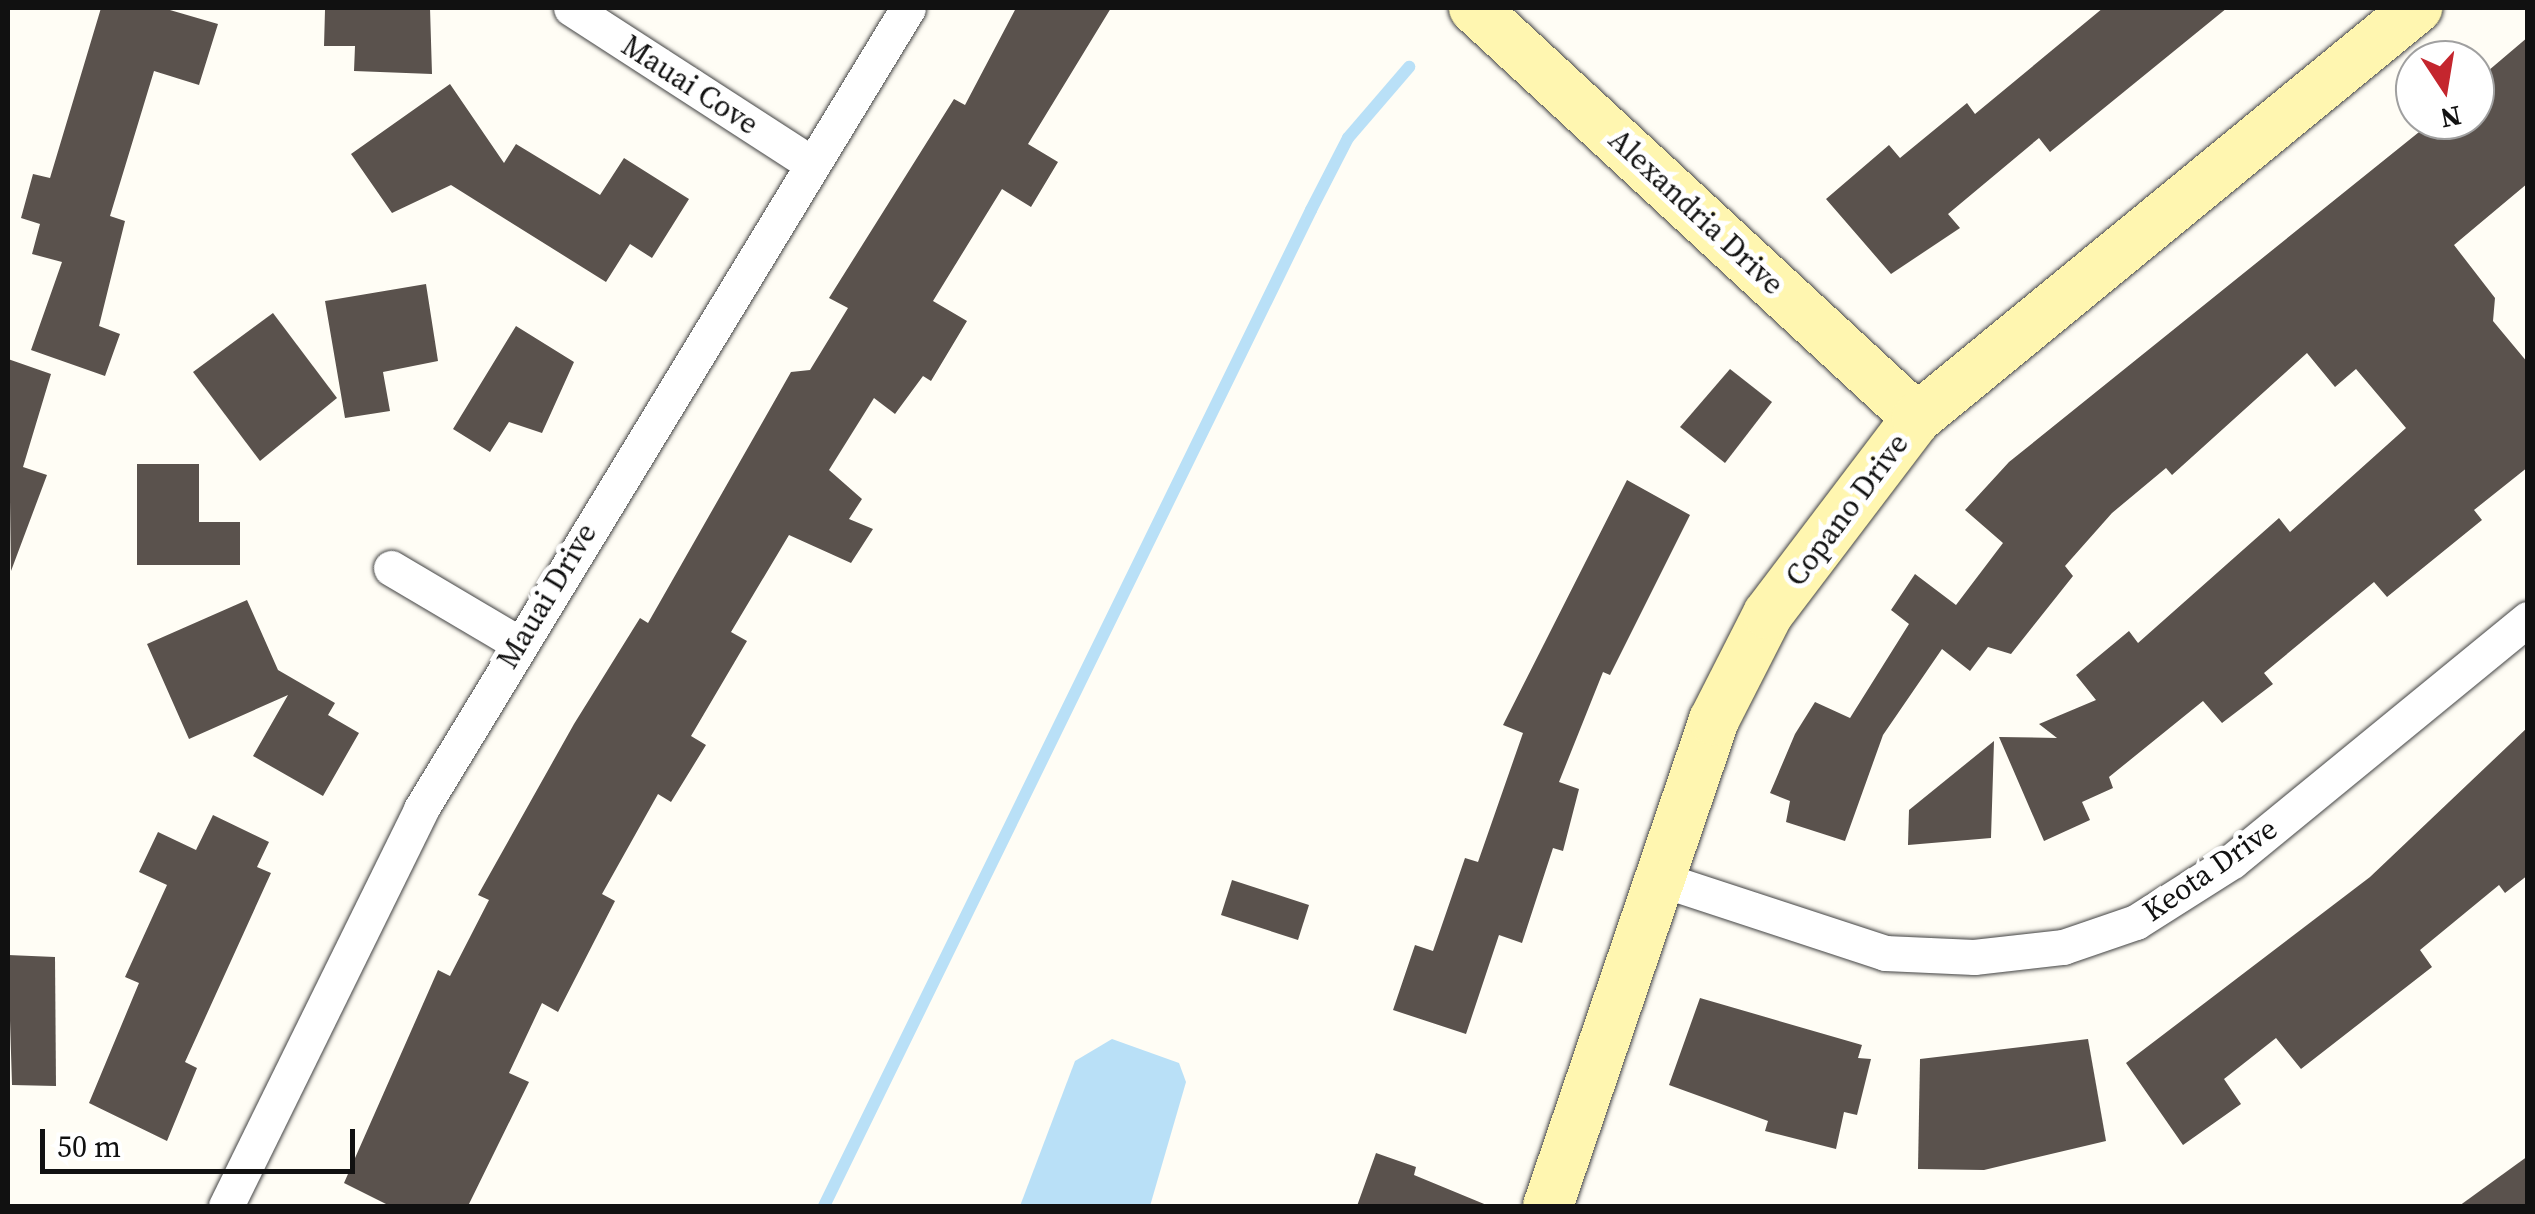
<!DOCTYPE html>
<html>
<head>
<meta charset="utf-8">
<style>
  body { margin:0 }
  #map { position:relative; width:2535px; height:1214px; overflow:hidden; background:#fffdf5; font-family:"Source Serif 4",serif }
  div>[style] { position:absolute }
  [style*='--x'] { left:calc(var(--x)*1px); top:calc(var(--y)*1px); width:calc(var(--w)*1px); rotate:calc(var(--a)*1deg) }
  .water>* { inset:0; background:#b9e0f7 }
  .stream>* { height:12px; margin:-6px; padding:0 6px; transform-origin:6px; border-radius:6px; background:#b9e0f7 }
  .building>* { inset:0; background:#5a524d }
  .roads { filter:drop-shadow(0 0 2px #444) drop-shadow(0 0 2px #444) }
  .street>* { height:35px; margin:-17.5px; padding:0 17.5px; transform-origin:17.5px; border-radius:17.5px; background:#fff }
  .secondary>* { height:50px; margin:-25px; padding:0 25px; transform-origin:25px; border-radius:25px; background:#fff6b0 }
  span { translate:-50% -50%; white-space:nowrap; text-align:center; line-height:1.15; -webkit-text-stroke:10px #fff; paint-order:stroke }
  .street-label { font-size:30px; color:#111 }
  .frame { position:absolute; inset:0; border:10px solid #111; pointer-events:none }
  .north { position:absolute; left:2395px; top:40px; width:100px; height:100px; box-sizing:border-box; background:#fff; border:2px solid #a0a0a0; border-radius:50%; rotate:168deg; font-size:28px; font-weight:700; line-height:40px; text-align:center; color:#111 }
  .north::after { content:''; display:block; margin:auto; width:35px; height:45px; background:#c4262e; clip-path:polygon(50% 0,100% 100%,50% 72%,0 100%) }
  .scale { position:absolute; left:40px; top:1129px; width:315px; height:45px; box-sizing:border-box; border:5px solid #111; border-top:0; padding-left:12px; font-size:30px; line-height:35px; white-space:nowrap; color:#111; -webkit-text-stroke:8px #fff; paint-order:stroke }
</style>
</head>
<body>
<div id="map">
  <div class="water">
    <i style="clip-path:polygon(1112px 1039px,1179px 1063px,1186px 1082px,1150px 1206px,1020px 1206px,1075px 1061px)"></i>
  </div>
  <div class="stream">
    <i style="--x:824;--y:1206;--w:1109;--a:-63.94"></i>
    <i style="--x:1311;--y:210;--w:81;--a:-62.8"></i>
    <i style="--x:1348;--y:138;--w:94;--a:-49.3"></i>
  </div>
  <div class="building">
    <i style="clip-path:polygon(101px 8px,163px 8px,218px 24px,199px 85px,154px 71px,110px 216px,125px 221px,99px 326px,120px 334px,105px 376px,31px 350px,62px 262px,32px 254px,40px 224px,21px 218px,33px 174px,50px 178px)"></i>
    <i style="clip-path:polygon(430px 8px,432px 74px,354px 71px,355px 46px,324px 46px,325px 10px)"></i>
    <i style="clip-path:polygon(1016px 8px,1111px 8px,1028px 144px,1058px 162px,1031px 207px,1002px 189px,933px 301px,967px 321px,931px 381px,923px 376px,895px 414px,874px 398px,829px 470px,862px 499px,849px 519px,873px 529px,851px 563px,789px 535px,731px 632px,747px 641px,691px 736px,706px 745px,671px 802px,658px 794px,602px 894px,615px 901px,558px 1012px,542px 1003px,509px 1073px,529px 1082px,468px 1206px,390px 1206px,344px 1183px,438px 970px,450px 976px,489px 900px,478px 895px,574px 724px,640px 618px,648px 623px,791px 372px,810px 370px,848px 308px,829px 298px,954px 99px,965px 105px)"></i>
    <i style="clip-path:polygon(2103px 8px,2227px 8px,2050px 152px,2039px 138px,1948px 214px,1960px 228px,1891px 274px,1826px 199px,1889px 145px,1900px 158px,1967px 103px,1975px 114px)"></i>
    <i style="clip-path:polygon(2528px 37px,2528px 183px,2454px 245px,2495px 298px,2493px 321px,2528px 363px,2528px 467px,2474px 510px,2482px 520px,2387px 597px,2374px 582px,2264px 673px,2273px 684px,2222px 723px,2203px 701px,2109px 777px,2113px 788px,2082px 802px,2090px 820px,2044px 841px,1999px 737px,2057px 738px,2039px 724px,2096px 700px,2076px 675px,2129px 631px,2138px 643px,2279px 518px,2290px 532px,2406px 428px,2356px 369px,2335px 387px,2307px 353px,2172px 475px,2166px 468px,2112px 513px,2065px 566px,2073px 576px,2011px 654px,1988px 647px,1970px 671px,1942px 649px,1883px 735px,1845px 841px,1786px 822px,1790px 801px,1770px 793px,1795px 734px,1815px 702px,1850px 718px,1909px 624px,1891px 610px,1915px 574px,1956px 605px,2003px 543px,1965px 510px,2009px 462px,2434px 120px,2475px 120px,2475px 82px)"></i>
    <i style="clip-path:polygon(450px 84px,504px 163px,516px 144px,600px 195px,624px 158px,689px 199px,652px 258px,630px 244px,606px 282px,451px 185px,392px 213px,351px 154px)"></i>
    <i style="clip-path:polygon(426px 284px,438px 361px,383px 372px,390px 411px,345px 418px,325px 301px)"></i>
    <i style="clip-path:polygon(273px 313px,337px 398px,260px 461px,193px 372px)"></i>
    <i style="clip-path:polygon(516px 326px,574px 362px,542px 433px,509px 422px,490px 452px,453px 429px)"></i>
    <i style="clip-path:polygon(8px 359px,51px 374px,23px 467px,47px 475px,11px 571px)"></i>
    <i style="clip-path:polygon(1730px 369px,1772px 402px,1725px 463px,1680px 427px)"></i>
    <i style="clip-path:polygon(137px 464px,199px 464px,199px 522px,240px 522px,240px 565px,137px 565px)"></i>
    <i style="clip-path:polygon(1627px 480px,1690px 515px,1610px 675px,1603px 672px,1559px 782px,1579px 789px,1563px 851px,1553px 848px,1522px 943px,1499px 935px,1466px 1034px,1393px 1010px,1415px 945px,1433px 951px,1465px 858px,1478px 862px,1523px 733px,1503px 725px)"></i>
    <i style="clip-path:polygon(247px 600px,278px 670px,335px 703px,328px 715px,359px 733px,323px 796px,253px 756px,288px 695px,189px 739px,147px 644px)"></i>
    <i style="clip-path:polygon(2528px 727px,2528px 875px,2505px 893px,2499px 885px,2420px 950px,2432px 967px,2301px 1069px,2276px 1038px,2224px 1079px,2241px 1104px,2183px 1145px,2126px 1063px,2370px 877px)"></i>
    <i style="clip-path:polygon(1994px 741px,1991px 838px,1908px 845px,1909px 810px)"></i>
    <i style="clip-path:polygon(213px 815px,269px 842px,257px 867px,271px 873px,185px 1062px,197px 1068px,167px 1141px,89px 1103px,139px 983px,125px 977px,167px 885px,139px 872px,158px 832px,196px 850px)"></i>
    <i style="clip-path:polygon(1232px 880px,1309px 905px,1298px 940px,1221px 915px)"></i>
    <i style="clip-path:polygon(8px 955px,55px 957px,56px 1086px,12px 1085px)"></i>
    <i style="clip-path:polygon(1700px 998px,1862px 1045px,1858px 1058px,1871px 1059px,1857px 1115px,1844px 1112px,1836px 1149px,1765px 1131px,1768px 1121px,1669px 1085px)"></i>
    <i style="clip-path:polygon(2088px 1039px,2106px 1141px,1984px 1170px,1918px 1169px,1920px 1059px)"></i>
    <i style="clip-path:polygon(1376px 1153px,1416px 1167px,1414px 1175px,1489px 1206px,1357px 1206px)"></i>
    <i style="clip-path:polygon(2528px 1156px,2528px 1206px,2459px 1206px)"></i>
  </div>
  <div class="roads">
    <div class="street">
      <i style="--x:571;--y:8;--w:283;--a:32.9"></i>
      <i style="--x:391;--y:568;--w:147;--a:30.6"></i>
      <i style="--x:1657;--y:878;--w:240;--a:18.2"></i>
      <i style="--x:1885;--y:953;--w:89;--a:2.6"></i>
      <i style="--x:1974;--y:957;--w:90;--a:-6.4"></i>
      <i style="--x:2063;--y:947;--w:77;--a:-18.9"></i>
      <i style="--x:2136;--y:922;--w:114;--a:-32.4"></i>
      <i style="--x:2232;--y:861;--w:382;--a:-39.3"></i>
      <i style="--x:226;--y:1206;--w:442;--a:-63.8"></i>
      <i style="--x:421;--y:809;--w:937;--a:-58.7"></i>
    </div>
    <div class="secondary">
      <i style="--x:1474;--y:8;--w:604;--a:42.78"></i>
      <i style="--x:1548;--y:1206;--w:514;--a:-71.14"></i>
      <i style="--x:1714;--y:720;--w:119;--a:-63"></i>
      <i style="--x:1768;--y:614;--w:246;--a:-52.8"></i>
      <i style="--x:1917;--y:418;--w:647;--a:-39.35"></i>
    </div>
  </div>
  <div class="street-label">
    <span style="left:690px;top:85px;rotate:33deg">Mauai Cove</span>
    <span style="left:1696px;top:212px;rotate:43deg">Alexandria Drive</span>
    <span style="left:1847px;top:510px;rotate:-53deg">Copano Drive</span>
    <span style="left:547px;top:596px;rotate:-59deg">Mauai Drive</span>
    <span style="left:2210px;top:870px;rotate:-35deg">Keota Drive</span>
  </div>
  <div class="frame"></div>
  <div class="north">N</div>
  <div class="scale">50 m</div>
</div>
</body>
</html>
